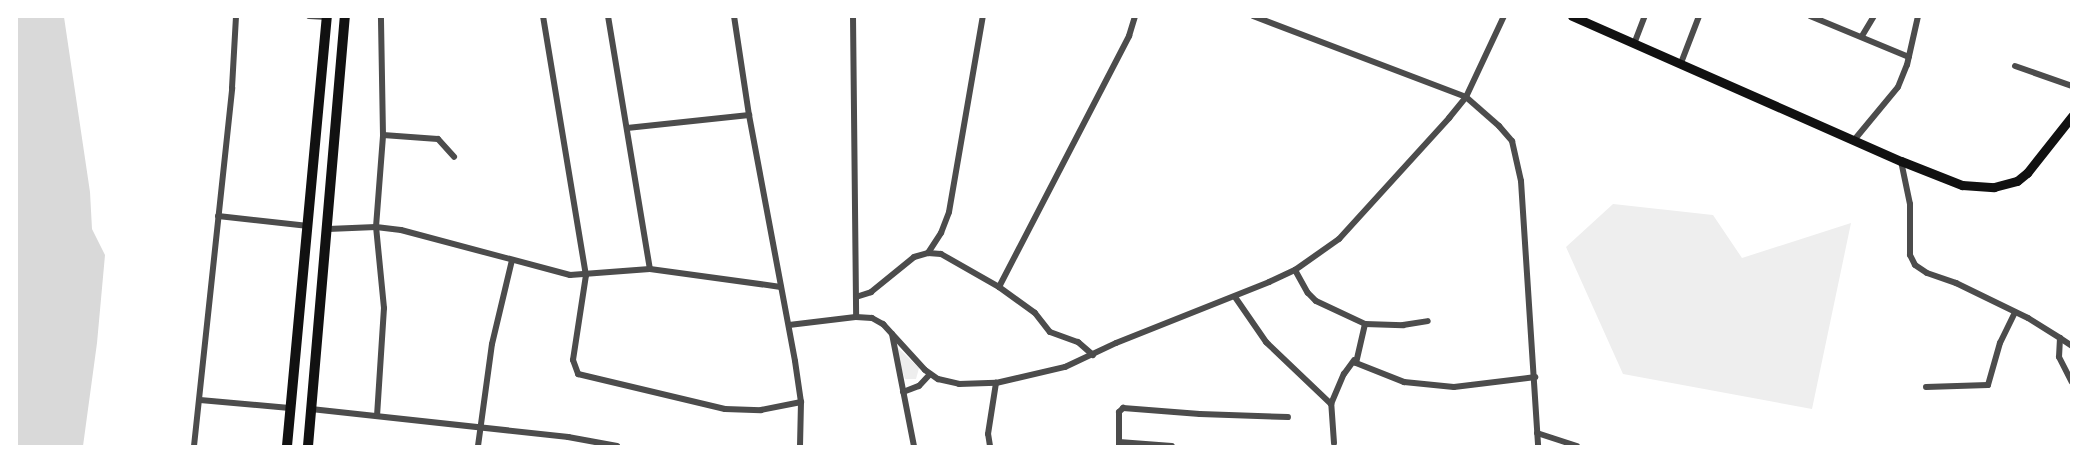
<!DOCTYPE html>
<html>
<head>
<meta charset="utf-8">
<style>
  body { margin:0 }
  #map { position:relative; width:2088px; height:463px; overflow:hidden; background:#fff; font-family:Figtree,sans-serif }
  div>[style] { position:absolute }
  [style*='--x'] { left:calc(var(--x)*1px); top:calc(var(--y)*1px); width:calc(var(--w)*1px); rotate:calc(var(--a)*1deg) }
  .green>* { inset:0; background:#eee }
  .water>* { inset:0; background:#d9d9d9 }
  .minor>* { height:6px; margin:-3px; padding:0 3px; transform-origin:3px; border-radius:3px; background:#4c4c4c }
  .secondary>* { height:9px; margin:-4.5px; padding:0 4.5px; transform-origin:4.5px; border-radius:4.5px; background:#111 }
  .primary>* { height:10px; margin:-5px; padding:0 5px; transform-origin:5px; border-radius:5px; background:#111 }
  span { translate:-50% -50%; white-space:nowrap; text-align:center; line-height:1.15; -webkit-text-stroke:4.5px #fff; paint-order:stroke }
  .frame { position:absolute; inset:0; border:18px solid #fff; pointer-events:none }
</style>
</head>
<body>
<div id="map">
  <div class="green">
    <i style="clip-path:polygon(1613px 204px,1713px 215px,1742px 258px,1851px 223px,1812px 409px,1623px 374px,1566px 247px)"></i>
    <i style="clip-path:polygon(893px 343px,919px 368px,916px 379px,905px 379px)"></i>
  </div>
  <div class="water">
    <i style="clip-path:polygon(16px 17px,64px 17px,90px 192px,92px 229px,105px 255px,97px 343px,83px 446px,17px 446px)"></i>
  </div>
  <div class="minor">
    <i style="--x:309;--y:16;--w:18;--a:3"></i>
    <i style="--x:543;--y:16;--w:263;--a:80.6"></i>
    <i style="--x:586;--y:275;--w:86;--a:98.7"></i>
    <i style="--x:573;--y:360;--w:15;--a:70"></i>
    <i style="--x:578;--y:374;--w:151;--a:13.4"></i>
    <i style="--x:725;--y:409;--w:36;--a:2"></i>
    <i style="--x:761;--y:410;--w:41;--a:-11.3"></i>
    <i style="--x:608;--y:16;--w:256;--a:80.6"></i>
    <i style="--x:734;--y:16;--w:100;--a:81.4"></i>
    <i style="--x:749;--y:115;--w:250;--a:79.4"></i>
    <i style="--x:795;--y:361;--w:41;--a:81.7"></i>
    <i style="--x:801;--y:402;--w:44;--a:91.3"></i>
    <i style="--x:853;--y:16;--w:301;--a:89.4"></i>
    <i style="--x:1253;--y:16;--w:228;--a:20.8"></i>
    <i style="--x:1466;--y:97;--w:44;--a:41.3"></i>
    <i style="--x:1499;--y:126;--w:20;--a:49"></i>
    <i style="--x:1512;--y:141;--w:41;--a:77.3"></i>
    <i style="--x:1521;--y:181;--w:266;--a:86.3"></i>
    <i style="--x:1810;--y:16;--w:107;--a:22.5"></i>
    <i style="--x:1862;--y:36;--w:23;--a:-59"></i>
    <i style="--x:1634;--y:44;--w:30;--a:-69"></i>
    <i style="--x:1681;--y:63;--w:50;--a:-69"></i>
    <i style="--x:2015;--y:66;--w:60;--a:19.3"></i>
    <i style="--x:627;--y:128;--w:123;--a:-6.1"></i>
    <i style="--x:383;--y:135;--w:55;--a:4.2"></i>
    <i style="--x:438;--y:139;--w:24;--a:48"></i>
    <i style="--x:1855;--y:139;--w:67;--a:-50.4"></i>
    <i style="--x:1898;--y:87;--w:24;--a:-68"></i>
    <i style="--x:1907;--y:65;--w:50;--a:-77.3"></i>
    <i style="--x:1901;--y:161;--w:44;--a:78.2"></i>
    <i style="--x:1910;--y:204;--w:51;--a:90"></i>
    <i style="--x:1910;--y:255;--w:11;--a:63"></i>
    <i style="--x:1915;--y:265;--w:14;--a:34"></i>
    <i style="--x:1927;--y:273;--w:31;--a:19"></i>
    <i style="--x:1956;--y:283;--w:80;--a:25.9"></i>
    <i style="--x:2028;--y:318;--w:38;--a:32"></i>
    <i style="--x:2060;--y:338;--w:19;--a:93"></i>
    <i style="--x:2059;--y:357;--w:28;--a:63"></i>
    <i style="--x:218;--y:216;--w:91;--a:6.3"></i>
    <i style="--x:328;--y:229;--w:48;--a:-2.4"></i>
    <i style="--x:376;--y:227;--w:25;--a:7"></i>
    <i style="--x:401;--y:230;--w:175;--a:14.9"></i>
    <i style="--x:570;--y:275;--w:80;--a:-4.3"></i>
    <i style="--x:650;--y:269;--w:132;--a:7.8"></i>
    <i style="--x:928;--y:253;--w:24;--a:-57"></i>
    <i style="--x:941;--y:233;--w:22;--a:-69"></i>
    <i style="--x:949;--y:212;--w:199;--a:-80.2"></i>
    <i style="--x:1295;--y:270;--w:26;--a:61"></i>
    <i style="--x:1308;--y:293;--w:11;--a:45"></i>
    <i style="--x:1316;--y:301;--w:54;--a:25.1"></i>
    <i style="--x:1365;--y:324;--w:38;--a:2"></i>
    <i style="--x:1403;--y:325;--w:25;--a:-9"></i>
    <i style="--x:999;--y:287;--w:283;--a:-62.6"></i>
    <i style="--x:1129;--y:36;--w:21;--a:-73"></i>
    <i style="--x:856;--y:297;--w:16;--a:-18"></i>
    <i style="--x:871;--y:292;--w:55;--a:-39.1"></i>
    <i style="--x:914;--y:257;--w:15;--a:-16"></i>
    <i style="--x:928;--y:253;--w:13;--a:4"></i>
    <i style="--x:941;--y:254;--w:67;--a:29.6"></i>
    <i style="--x:999;--y:287;--w:44;--a:35.8"></i>
    <i style="--x:1035;--y:313;--w:24;--a:52"></i>
    <i style="--x:1050;--y:332;--w:30;--a:20"></i>
    <i style="--x:1078;--y:342;--w:20;--a:41"></i>
    <i style="--x:1235;--y:297;--w:55;--a:55.4"></i>
    <i style="--x:1266;--y:342;--w:90;--a:43.6"></i>
    <i style="--x:1365;--y:324;--w:40;--a:103"></i>
    <i style="--x:1356;--y:363;--w:52;--a:21.6"></i>
    <i style="--x:1404;--y:382;--w:50;--a:5.7"></i>
    <i style="--x:1454;--y:387;--w:82;--a:-7"></i>
    <i style="--x:789;--y:325;--w:67;--a:-6.8"></i>
    <i style="--x:856;--y:317;--w:16;--a:4"></i>
    <i style="--x:872;--y:318;--w:13;--a:29"></i>
    <i style="--x:883;--y:324;--w:62;--a:47.6"></i>
    <i style="--x:925;--y:370;--w:16;--a:35"></i>
    <i style="--x:938;--y:379;--w:22;--a:13"></i>
    <i style="--x:959;--y:384;--w:37;--a:-2"></i>
    <i style="--x:996;--y:383;--w:71;--a:-13.1"></i>
    <i style="--x:1065;--y:367;--w:56;--a:-25.2"></i>
    <i style="--x:1116;--y:343;--w:165;--a:-21.7"></i>
    <i style="--x:1269;--y:282;--w:29;--a:-25"></i>
    <i style="--x:1295;--y:270;--w:54;--a:-35.2"></i>
    <i style="--x:1339;--y:239;--w:164;--a:-47.7"></i>
    <i style="--x:1449;--y:118;--w:27;--a:-51"></i>
    <i style="--x:1466;--y:97;--w:89;--a:-64.9"></i>
    <i style="--x:892;--y:334;--w:114;--a:78.9"></i>
    <i style="--x:2060;--y:338;--w:14;--a:34"></i>
    <i style="--x:1926;--y:387;--w:62;--a:-1.8"></i>
    <i style="--x:1988;--y:385;--w:44;--a:-74.1"></i>
    <i style="--x:2000;--y:343;--w:34;--a:-64"></i>
    <i style="--x:903;--y:392;--w:17;--a:-21"></i>
    <i style="--x:919;--y:386;--w:16;--a:-47"></i>
    <i style="--x:200;--y:400;--w:90;--a:5.1"></i>
    <i style="--x:311;--y:409;--w:259;--a:6.2"></i>
    <i style="--x:568;--y:437;--w:50;--a:10.4"></i>
    <i style="--x:377;--y:416;--w:108;--a:-86.3"></i>
    <i style="--x:384;--y:308;--w:81;--a:-95.6"></i>
    <i style="--x:376;--y:227;--w:92;--a:-85.6"></i>
    <i style="--x:383;--y:135;--w:119;--a:-91"></i>
    <i style="--x:1537;--y:433;--w:42;--a:18"></i>
    <i style="--x:1119;--y:442;--w:53;--a:4.3"></i>
    <i style="--x:1334;--y:443;--w:39;--a:-94"></i>
    <i style="--x:1331;--y:404;--w:33;--a:-67"></i>
    <i style="--x:1344;--y:374;--w:17;--a:-54"></i>
    <i style="--x:194;--y:446;--w:360;--a:-83.9"></i>
    <i style="--x:232;--y:88;--w:72;--a:-86.8"></i>
    <i style="--x:478;--y:446;--w:103;--a:-82.2"></i>
    <i style="--x:492;--y:344;--w:86;--a:-76.6"></i>
    <i style="--x:990;--y:446;--w:12;--a:-99"></i>
    <i style="--x:988;--y:434;--w:52;--a:-81.1"></i>
    <i style="--x:1119;--y:446;--w:34;--a:-90"></i>
    <i style="--x:1119;--y:412;--w:6;--a:-45"></i>
    <i style="--x:1123;--y:408;--w:77;--a:4.5"></i>
    <i style="--x:1200;--y:414;--w:88;--a:2"></i>
  </div>
  <div class="secondary">
    <i style="--x:1572;--y:16;--w:360;--a:23.8"></i>
    <i style="--x:1901;--y:161;--w:66;--a:21.5"></i>
    <i style="--x:1962;--y:185;--w:32;--a:4"></i>
    <i style="--x:1994;--y:187;--w:24;--a:-15"></i>
    <i style="--x:2017;--y:181;--w:13;--a:-39"></i>
    <i style="--x:2027;--y:173;--w:73;--a:-51.7"></i>
  </div>
  <div class="primary">
    <i style="--x:287;--y:446;--w:432;--a:-84.7"></i>
    <i style="--x:308;--y:446;--w:432;--a:-85.1"></i>
  </div>
  <div class="frame"></div>
</div>
</body>
</html>
